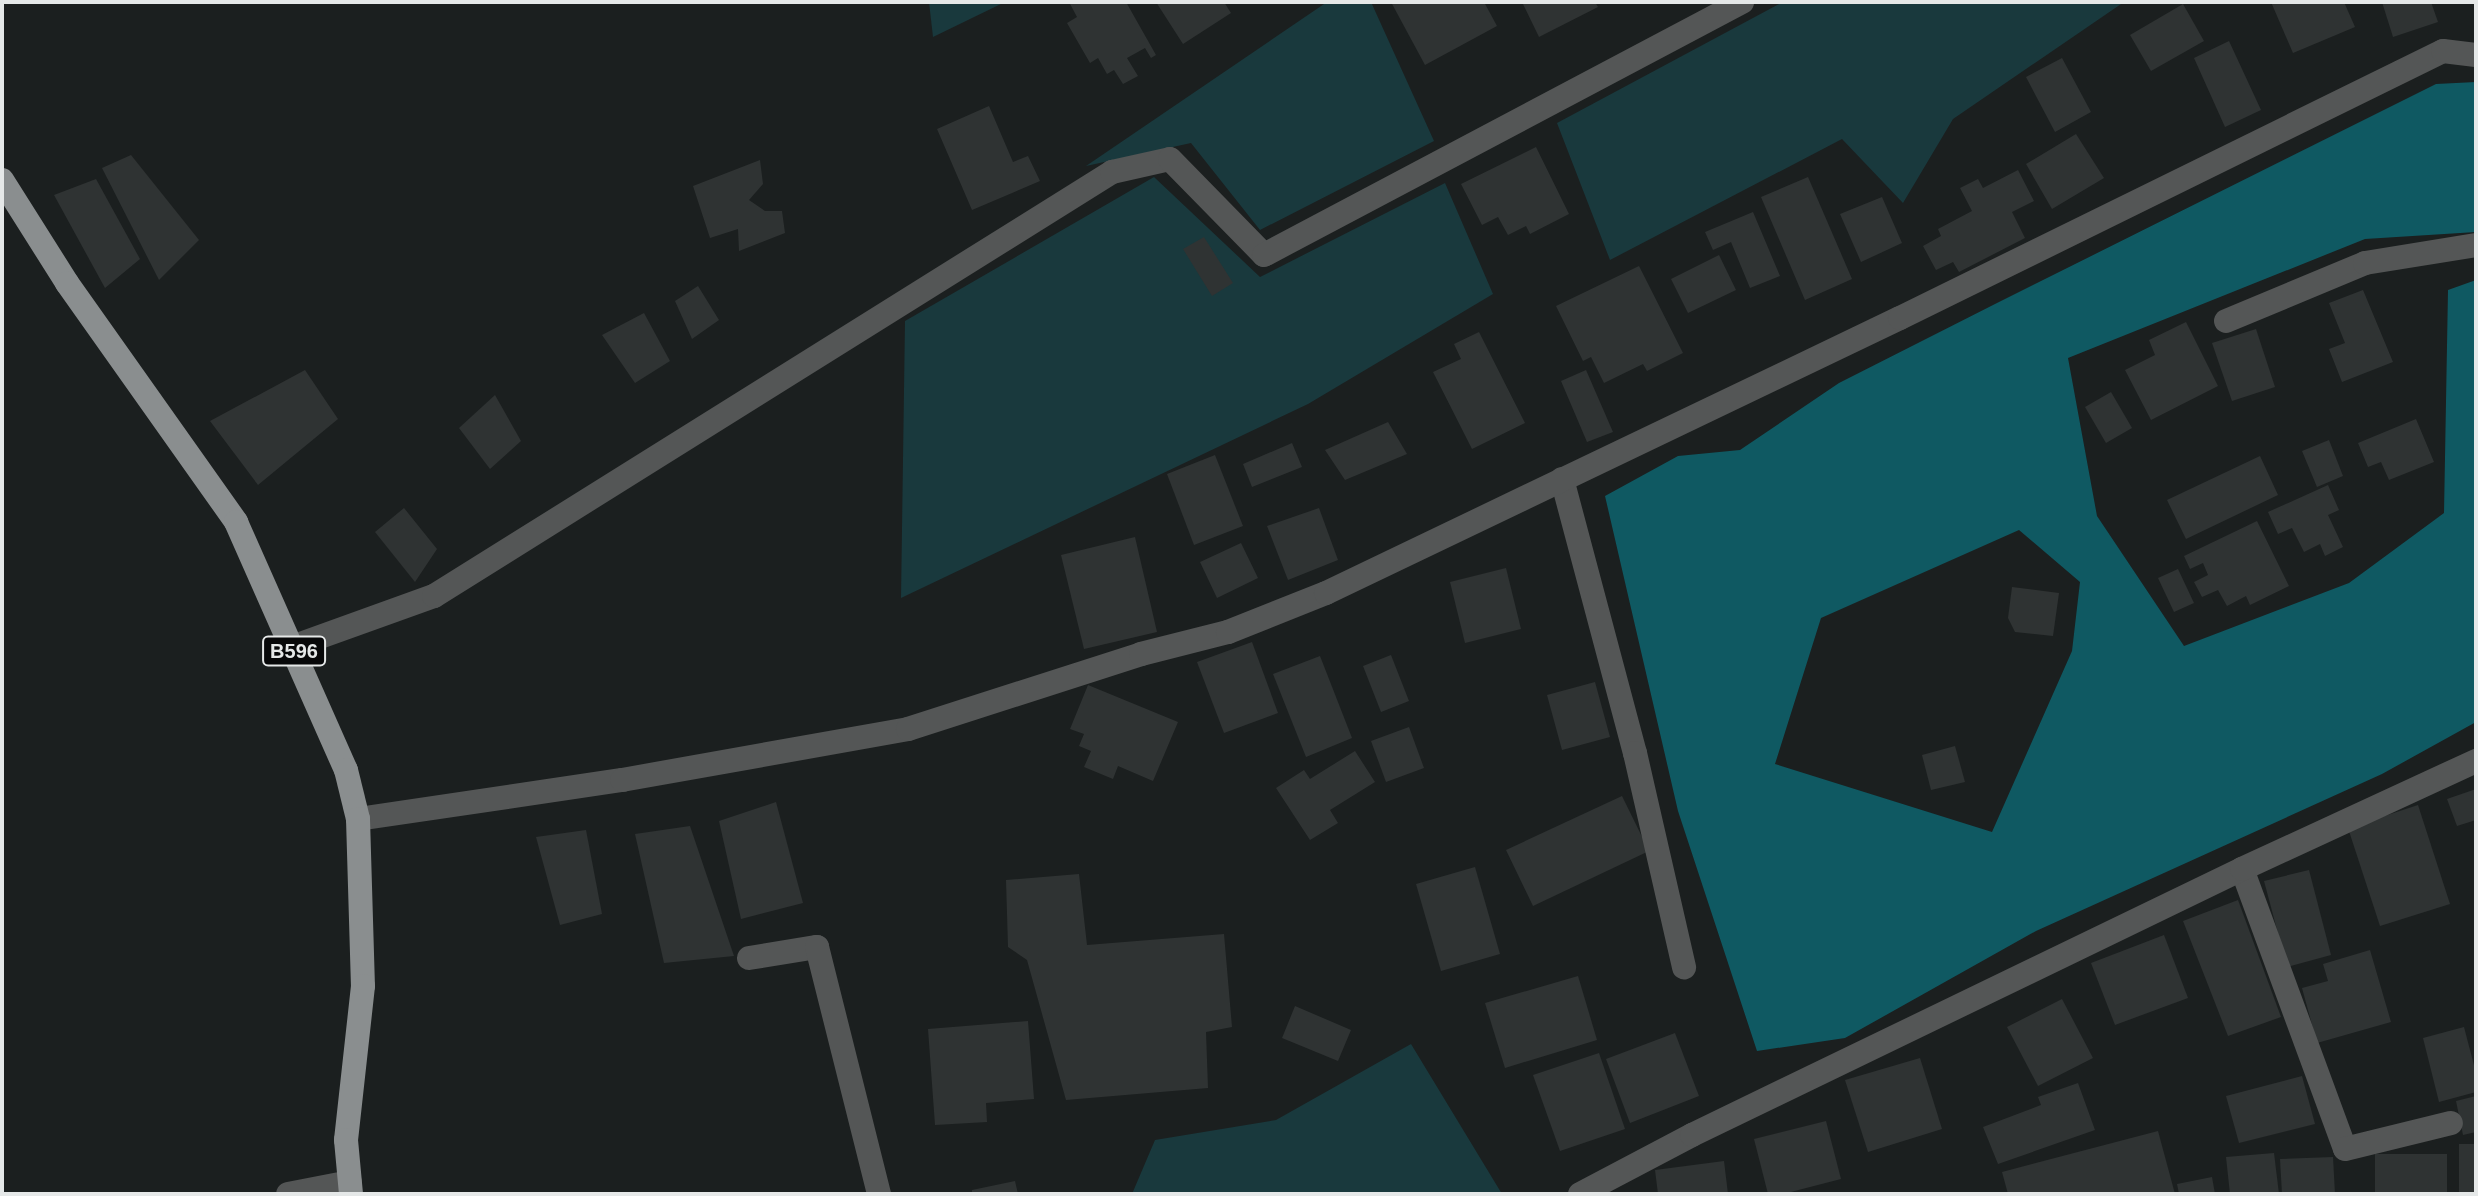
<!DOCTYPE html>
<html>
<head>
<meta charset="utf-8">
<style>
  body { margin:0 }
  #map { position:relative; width:2478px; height:1196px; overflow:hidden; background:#1b1f1f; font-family:Helvetica,sans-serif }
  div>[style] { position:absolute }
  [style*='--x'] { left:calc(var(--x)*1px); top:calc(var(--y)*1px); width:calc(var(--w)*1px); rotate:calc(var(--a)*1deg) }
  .green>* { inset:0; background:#19393d }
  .water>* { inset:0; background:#0f5962 }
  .building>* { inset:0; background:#2f3333 }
  .street>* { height:24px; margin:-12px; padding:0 12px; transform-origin:12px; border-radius:12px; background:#545656 }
  .primary>* { height:24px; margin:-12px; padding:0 12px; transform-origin:12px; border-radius:12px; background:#8a8e8f }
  span { translate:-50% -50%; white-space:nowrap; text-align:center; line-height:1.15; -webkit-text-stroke:8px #070809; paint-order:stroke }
  .shield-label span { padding:2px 6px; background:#070809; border:2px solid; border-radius:6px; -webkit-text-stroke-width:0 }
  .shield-label { font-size:20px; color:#e5e8e8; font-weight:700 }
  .frame { position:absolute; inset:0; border:4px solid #e5e8e8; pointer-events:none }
</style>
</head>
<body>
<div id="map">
  <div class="green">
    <i style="clip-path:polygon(929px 2px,1005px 2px,933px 37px)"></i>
    <i style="clip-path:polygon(1327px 2px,1371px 2px,1434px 141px,1260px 230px,1191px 143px,1086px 166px)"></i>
    <i style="clip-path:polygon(1783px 2px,2124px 2px,1953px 119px,1903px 203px,1842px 139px,1610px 260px,1557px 123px)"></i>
    <i style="clip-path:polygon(1154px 177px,1260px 277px,1445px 183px,1493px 294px,1308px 404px,901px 598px,905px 321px)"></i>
    <i style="clip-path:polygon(1411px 1044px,1502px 1194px,1132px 1194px,1155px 1140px,1276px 1120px)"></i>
  </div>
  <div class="water">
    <i style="clip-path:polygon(evenodd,2476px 82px,2476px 232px,2365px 239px,2068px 358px,2097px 516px,2184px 646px,2349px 583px,2444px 513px,2448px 290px,2476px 280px,2476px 722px,2382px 774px,2036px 931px,1845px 1038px,1757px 1051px,1678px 811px,1605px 496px,1678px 456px,1740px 450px,1839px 383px,1997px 303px,2436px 84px,2476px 82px,2019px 530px,2080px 582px,2072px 651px,1992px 832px,1775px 764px,1821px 618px,2019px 530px)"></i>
  </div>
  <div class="building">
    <i style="clip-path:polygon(1069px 2px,1126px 2px,1156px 55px,1151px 58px,1145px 48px,1127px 58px,1138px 76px,1123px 84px,1114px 70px,1107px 74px,1098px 58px,1090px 63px,1067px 23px,1077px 17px)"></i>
    <i style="clip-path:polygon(1156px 2px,1224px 2px,1231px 13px,1183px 44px)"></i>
    <i style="clip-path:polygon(1391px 2px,1484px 2px,1497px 26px,1425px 65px)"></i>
    <i style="clip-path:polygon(1522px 2px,1595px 2px,1598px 7px,1539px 37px)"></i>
    <i style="clip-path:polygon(2271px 2px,2344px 2px,2355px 27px,2293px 53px)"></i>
    <i style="clip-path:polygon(2382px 2px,2431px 2px,2438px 22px,2393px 37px)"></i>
    <i style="clip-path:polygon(2183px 4px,2204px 41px,2151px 71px,2130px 35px)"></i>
    <i style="clip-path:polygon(2229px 41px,2261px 110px,2225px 127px,2194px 58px)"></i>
    <i style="clip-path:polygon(2062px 58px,2091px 112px,2055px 132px,2026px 77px)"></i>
    <i style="clip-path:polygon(989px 106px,1013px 162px,1028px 156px,1040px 181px,972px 210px,937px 129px)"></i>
    <i style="clip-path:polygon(2076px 134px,2104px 178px,2052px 209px,2026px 164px)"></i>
    <i style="clip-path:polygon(1536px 147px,1569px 214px,1530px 234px,1526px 226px,1508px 235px,1498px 217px,1482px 225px,1461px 184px)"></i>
    <i style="clip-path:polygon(131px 155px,199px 240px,159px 280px,102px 168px)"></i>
    <i style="clip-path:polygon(760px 160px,763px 184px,749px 200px,765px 211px,782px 211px,785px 233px,739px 251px,738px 229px,710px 238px,693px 186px)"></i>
    <i style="clip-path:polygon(2018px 170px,2034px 201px,2012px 212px,2025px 238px,1959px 272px,1953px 262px,1936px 270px,1923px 246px,1941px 236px,1938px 229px,1972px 211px,1960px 188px,1978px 179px,1983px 188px)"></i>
    <i style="clip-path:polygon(1808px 177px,1852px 279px,1805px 300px,1761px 197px)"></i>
    <i style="clip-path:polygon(96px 179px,140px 259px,105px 288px,54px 195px)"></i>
    <i style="clip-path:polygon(1882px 197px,1902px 243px,1861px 262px,1840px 214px)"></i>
    <i style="clip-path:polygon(1753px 212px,1780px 276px,1750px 288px,1731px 242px,1713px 250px,1705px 232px)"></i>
    <i style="clip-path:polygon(1204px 237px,1233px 283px,1212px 296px,1183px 249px)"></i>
    <i style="clip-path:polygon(1719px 255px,1736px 290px,1688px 313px,1671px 279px)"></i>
    <i style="clip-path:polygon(1639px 266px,1683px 353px,1647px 371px,1643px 364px,1604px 383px,1591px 357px,1583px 361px,1556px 306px)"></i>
    <i style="clip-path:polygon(698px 286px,719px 320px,692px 339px,675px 301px)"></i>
    <i style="clip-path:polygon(2363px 290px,2393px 362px,2342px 382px,2329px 349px,2345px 343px,2329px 303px)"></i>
    <i style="clip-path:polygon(644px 313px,670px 361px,635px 383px,602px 335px)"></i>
    <i style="clip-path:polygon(2186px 322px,2218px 386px,2151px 420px,2125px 370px,2155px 355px,2149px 340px)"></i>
    <i style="clip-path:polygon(2256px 329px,2275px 387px,2232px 401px,2212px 343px)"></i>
    <i style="clip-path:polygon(1479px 332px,1525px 423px,1472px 449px,1433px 372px,1461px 359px,1454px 344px)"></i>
    <i style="clip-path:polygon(305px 370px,338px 419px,258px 485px,210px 421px)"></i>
    <i style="clip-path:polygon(1586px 370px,1613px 432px,1587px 442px,1561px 381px)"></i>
    <i style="clip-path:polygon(2111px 392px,2132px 428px,2106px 443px,2085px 407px)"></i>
    <i style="clip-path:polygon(495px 395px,521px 441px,490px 469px,459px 428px)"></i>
    <i style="clip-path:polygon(2416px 419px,2434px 462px,2389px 480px,2381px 462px,2368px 467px,2358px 443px)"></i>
    <i style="clip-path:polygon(1388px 422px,1407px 454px,1345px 480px,1325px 450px)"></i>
    <i style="clip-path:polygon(2329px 440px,2343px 476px,2317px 487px,2302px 451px)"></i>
    <i style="clip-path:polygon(1292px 443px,1302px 467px,1252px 487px,1243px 464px)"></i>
    <i style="clip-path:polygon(1215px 455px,1243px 526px,1194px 545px,1167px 474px)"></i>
    <i style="clip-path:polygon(2260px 456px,2278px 495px,2186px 539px,2167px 500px)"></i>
    <i style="clip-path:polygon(2328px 485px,2339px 510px,2328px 515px,2343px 547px,2325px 556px,2320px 544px,2304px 552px,2292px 528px,2278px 534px,2268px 512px)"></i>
    <i style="clip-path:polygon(404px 508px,437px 549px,415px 582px,375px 532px)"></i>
    <i style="clip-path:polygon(1319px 508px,1338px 560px,1288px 580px,1267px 526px)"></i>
    <i style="clip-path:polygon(2257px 521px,2289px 586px,2250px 605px,2246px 596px,2227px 606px,2218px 590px,2202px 597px,2194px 582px,2208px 575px,2203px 563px,2190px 569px,2184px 556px)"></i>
    <i style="clip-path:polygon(1135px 537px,1157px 632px,1084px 649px,1061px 555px)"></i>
    <i style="clip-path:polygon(1241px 543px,1258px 578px,1217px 598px,1200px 562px)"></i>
    <i style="clip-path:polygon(1506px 568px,1521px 629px,1465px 643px,1450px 582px)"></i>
    <i style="clip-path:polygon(2178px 569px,2194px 603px,2174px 612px,2158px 578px)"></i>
    <i style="clip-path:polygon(2012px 587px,2059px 593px,2053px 636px,2015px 632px,2008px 618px)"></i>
    <i style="clip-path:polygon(1252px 642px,1278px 713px,1224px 733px,1197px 662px)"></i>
    <i style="clip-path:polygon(1391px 655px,1409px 701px,1381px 712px,1363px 666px)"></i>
    <i style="clip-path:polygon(1320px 656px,1352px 738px,1306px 757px,1273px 674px)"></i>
    <i style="clip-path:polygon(1595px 682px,1610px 737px,1562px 750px,1547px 695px)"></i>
    <i style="clip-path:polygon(1088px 685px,1178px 722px,1153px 781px,1118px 766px,1113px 779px,1084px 767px,1091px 751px,1079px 746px,1084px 734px,1070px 729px)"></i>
    <i style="clip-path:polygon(1409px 727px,1424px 768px,1386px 782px,1371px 741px)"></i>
    <i style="clip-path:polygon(1955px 746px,1965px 782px,1931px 790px,1922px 755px)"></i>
    <i style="clip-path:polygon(1355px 751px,1375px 782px,1330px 810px,1338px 823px,1310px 840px,1276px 788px,1304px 770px,1310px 779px)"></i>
    <i style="clip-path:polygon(2476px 789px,2476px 820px,2457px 826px,2447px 799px)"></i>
    <i style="clip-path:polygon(1622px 796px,1649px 851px,1533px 906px,1506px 850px)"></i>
    <i style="clip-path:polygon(776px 802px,803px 903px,741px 919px,719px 821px)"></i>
    <i style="clip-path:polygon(2418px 805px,2450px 904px,2380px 926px,2348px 828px)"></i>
    <i style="clip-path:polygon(690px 826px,734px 956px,664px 963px,635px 834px)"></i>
    <i style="clip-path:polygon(586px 830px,602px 914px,560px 925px,536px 837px)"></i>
    <i style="clip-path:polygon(1475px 867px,1500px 954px,1441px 971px,1416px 884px)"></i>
    <i style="clip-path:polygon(2309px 870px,2331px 955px,2287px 967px,2264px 881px)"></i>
    <i style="clip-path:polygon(1079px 874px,1087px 945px,1224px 934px,1232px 1027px,1206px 1032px,1208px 1088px,1066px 1100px,1027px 960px,1008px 947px,1006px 880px)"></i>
    <i style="clip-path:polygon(2238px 900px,2281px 1017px,2228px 1036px,2183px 921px)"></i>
    <i style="clip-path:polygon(2164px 935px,2188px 998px,2115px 1025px,2091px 963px)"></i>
    <i style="clip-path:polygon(2370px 950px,2391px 1022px,2317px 1043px,2302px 988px,2328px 981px,2323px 964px)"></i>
    <i style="clip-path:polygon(1578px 976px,1597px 1040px,1505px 1068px,1485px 1003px)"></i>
    <i style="clip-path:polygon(2062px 999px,2093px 1058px,2038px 1086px,2007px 1027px)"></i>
    <i style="clip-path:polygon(1295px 1006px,1351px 1030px,1338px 1061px,1282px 1038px)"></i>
    <i style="clip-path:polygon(1028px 1021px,1034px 1099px,986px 1103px,987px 1122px,935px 1125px,928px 1029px)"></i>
    <i style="clip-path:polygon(2464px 1027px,2476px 1073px,2476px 1092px,2439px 1102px,2423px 1038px)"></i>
    <i style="clip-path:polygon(1675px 1033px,1699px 1096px,1630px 1123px,1606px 1059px)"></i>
    <i style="clip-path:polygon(1599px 1053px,1625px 1129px,1560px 1151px,1533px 1075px)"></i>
    <i style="clip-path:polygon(1920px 1058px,1942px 1129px,1868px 1152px,1845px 1080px)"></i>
    <i style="clip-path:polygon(2302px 1076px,2315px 1124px,2239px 1143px,2226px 1096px)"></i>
    <i style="clip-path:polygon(2078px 1083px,2095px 1130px,1998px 1164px,1983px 1127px,2041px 1105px,2038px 1097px)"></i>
    <i style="clip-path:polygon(2476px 1096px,2476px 1132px,2463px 1135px,2456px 1101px)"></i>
    <i style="clip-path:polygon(1826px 1121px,1841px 1179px,1783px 1194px,1768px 1194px,1754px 1139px)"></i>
    <i style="clip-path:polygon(2158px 1131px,2175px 1194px,2008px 1194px,2002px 1172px)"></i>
    <i style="clip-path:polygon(2459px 1144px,2476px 1144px,2476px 1192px,2459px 1192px)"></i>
    <i style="clip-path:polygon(2274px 1153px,2279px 1194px,2230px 1194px,2226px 1157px)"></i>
    <i style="clip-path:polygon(2375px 1154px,2447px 1154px,2447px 1194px,2375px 1194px)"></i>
    <i style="clip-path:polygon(2333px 1157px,2335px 1194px,2282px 1194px,2280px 1159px)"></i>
    <i style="clip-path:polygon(1724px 1161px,1728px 1194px,1658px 1194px,1655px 1170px)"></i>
    <i style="clip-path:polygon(2212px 1177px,2215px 1194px,2179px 1194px,2177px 1184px)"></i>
    <i style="clip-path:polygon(1015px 1181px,1018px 1194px,972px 1194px,972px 1190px)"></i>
  </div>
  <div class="street">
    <i style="--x:2226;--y:321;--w:151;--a:-22.6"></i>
    <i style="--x:2365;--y:263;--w:112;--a:-9.2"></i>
    <i style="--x:1562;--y:479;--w:284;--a:75.1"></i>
    <i style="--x:1635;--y:753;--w:220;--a:77.1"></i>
    <i style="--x:292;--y:647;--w:151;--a:-19.8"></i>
    <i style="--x:434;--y:596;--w:800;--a:-32.02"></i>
    <i style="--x:1112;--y:172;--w:59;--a:-12.6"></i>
    <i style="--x:1170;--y:159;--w:134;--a:45.6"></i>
    <i style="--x:1264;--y:255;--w:541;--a:-27.89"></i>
    <i style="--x:358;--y:819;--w:267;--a:-8.4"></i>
    <i style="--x:622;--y:780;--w:291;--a:-10.1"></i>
    <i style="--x:908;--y:729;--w:245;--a:-17.8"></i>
    <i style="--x:1141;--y:654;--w:90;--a:-14.2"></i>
    <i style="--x:1228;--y:632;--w:105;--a:-21.7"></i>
    <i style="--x:1326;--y:593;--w:636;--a:-25.6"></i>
    <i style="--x:1900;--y:318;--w:605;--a:-26.18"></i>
    <i style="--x:2443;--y:51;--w:33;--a:7"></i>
    <i style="--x:2242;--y:869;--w:298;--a:69.8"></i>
    <i style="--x:2345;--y:1149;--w:109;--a:-13.8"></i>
    <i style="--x:749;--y:958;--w:69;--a:-9.2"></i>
    <i style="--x:817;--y:947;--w:255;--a:75.9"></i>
    <i style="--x:288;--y:1194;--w:63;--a:-11"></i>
    <i style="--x:1580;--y:1194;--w:127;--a:-27.8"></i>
    <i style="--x:1692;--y:1135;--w:611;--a:-25.81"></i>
    <i style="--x:2242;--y:869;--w:258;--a:-24.8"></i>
  </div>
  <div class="primary">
    <i style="--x:2;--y:180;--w:122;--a:57.7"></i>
    <i style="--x:67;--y:283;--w:293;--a:54.7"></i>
    <i style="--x:236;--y:522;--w:271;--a:66.1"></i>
    <i style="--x:346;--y:770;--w:50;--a:76.2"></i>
    <i style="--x:358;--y:819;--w:167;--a:88.3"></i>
    <i style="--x:363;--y:986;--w:155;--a:96.3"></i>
    <i style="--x:346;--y:1140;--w:54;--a:84.7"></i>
  </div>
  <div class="shield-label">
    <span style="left:294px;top:651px">B596</span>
  </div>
  <div class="frame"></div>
</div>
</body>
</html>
